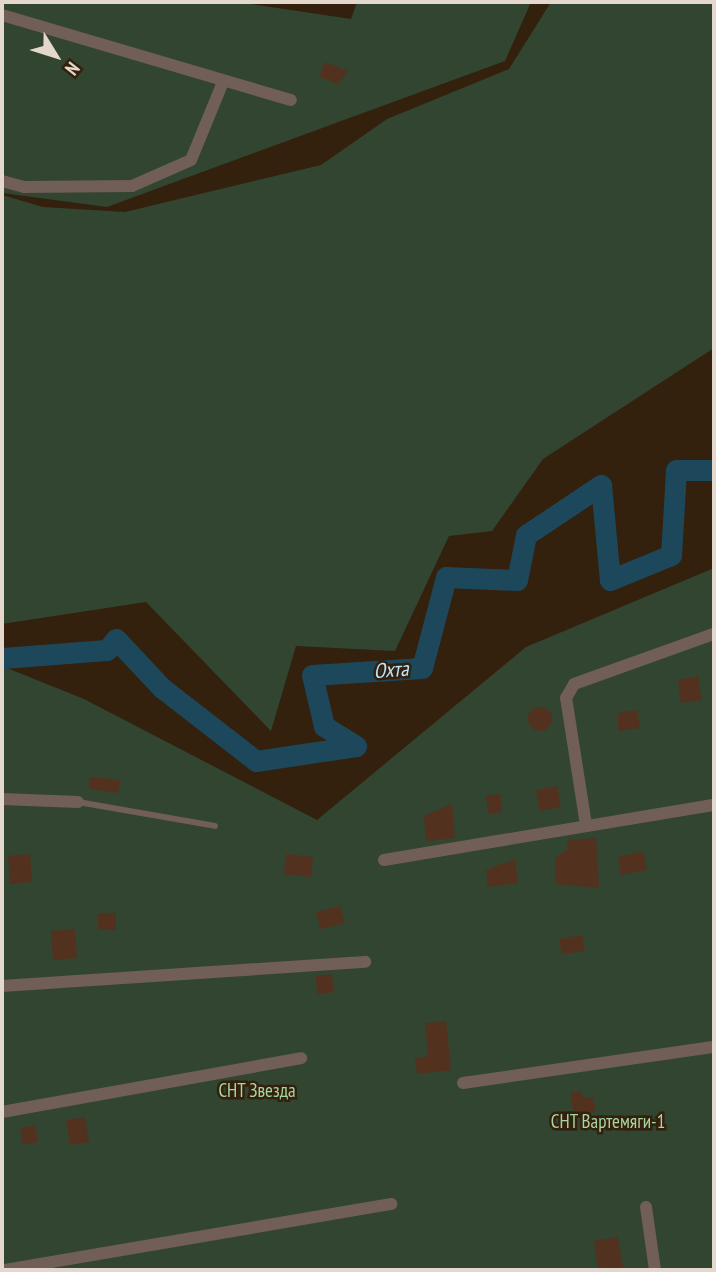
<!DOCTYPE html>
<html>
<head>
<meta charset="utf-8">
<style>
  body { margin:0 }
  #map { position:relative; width:716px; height:1272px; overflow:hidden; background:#33200d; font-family:"PT Sans Narrow",sans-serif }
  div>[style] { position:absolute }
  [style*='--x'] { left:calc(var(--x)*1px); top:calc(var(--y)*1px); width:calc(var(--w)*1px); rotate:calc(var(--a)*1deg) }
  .green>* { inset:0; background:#324530 }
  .river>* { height:21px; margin:-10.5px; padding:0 10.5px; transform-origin:10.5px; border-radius:10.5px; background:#1d485b }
  .building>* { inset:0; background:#53311f }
  .round { border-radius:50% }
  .service>* { height:6px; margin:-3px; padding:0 3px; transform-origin:3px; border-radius:3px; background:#705e57 }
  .minor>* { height:12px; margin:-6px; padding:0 6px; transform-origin:6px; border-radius:6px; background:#705e57 }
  span { translate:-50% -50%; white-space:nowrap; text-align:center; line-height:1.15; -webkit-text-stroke:5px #33200d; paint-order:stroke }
  .park-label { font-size:19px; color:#a6d6a2 }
  .water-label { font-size:21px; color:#bce6fb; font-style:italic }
  .frame { position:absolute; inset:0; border:4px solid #e4d7cc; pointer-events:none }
  .north { position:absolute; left:21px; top:21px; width:70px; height:70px; -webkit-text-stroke:5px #33200d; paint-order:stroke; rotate:128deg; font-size:19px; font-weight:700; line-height:28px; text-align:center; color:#e4d7cc }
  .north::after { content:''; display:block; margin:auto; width:24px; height:32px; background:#e4d7cc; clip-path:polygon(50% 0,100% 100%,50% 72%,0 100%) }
</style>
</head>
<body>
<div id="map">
  <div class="green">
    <i style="clip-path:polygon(2px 2px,237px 2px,351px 19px,357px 2px,531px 2px,505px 61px,107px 207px,2px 193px)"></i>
    <i style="clip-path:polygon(551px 2px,714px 2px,714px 348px,543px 459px,492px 531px,449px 536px,395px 651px,296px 646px,271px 731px,146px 602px,2px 624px,2px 195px,43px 207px,125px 212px,321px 165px,387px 119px,509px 69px)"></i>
    <i style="clip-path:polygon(714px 568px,714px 1270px,2px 1270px,2px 666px,84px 699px,317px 820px,526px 647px)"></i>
  </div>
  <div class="river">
    <i style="--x:2;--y:658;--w:105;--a:-4.4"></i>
    <i style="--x:107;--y:650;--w:14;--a:-51"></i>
    <i style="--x:116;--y:639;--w:67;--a:46.8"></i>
    <i style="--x:162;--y:688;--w:119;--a:37.8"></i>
    <i style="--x:256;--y:761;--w:101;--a:-8.5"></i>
    <i style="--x:356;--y:746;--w:38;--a:-148"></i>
    <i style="--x:324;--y:726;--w:52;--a:-103.2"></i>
    <i style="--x:312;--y:675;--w:110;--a:-3.6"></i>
    <i style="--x:422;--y:668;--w:94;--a:-75.2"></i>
    <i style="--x:446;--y:577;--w:71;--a:2.4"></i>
    <i style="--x:517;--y:580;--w:46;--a:-78.7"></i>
    <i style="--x:526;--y:535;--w:90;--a:-33.7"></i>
    <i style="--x:601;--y:485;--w:95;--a:84.6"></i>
    <i style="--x:610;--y:580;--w:66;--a:-22.3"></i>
    <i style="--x:671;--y:555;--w:85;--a:-86.6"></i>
    <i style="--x:676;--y:470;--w:38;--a:0"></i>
  </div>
  <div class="building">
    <i style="clip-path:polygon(325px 62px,348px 71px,338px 84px,319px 77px)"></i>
    <i style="clip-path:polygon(698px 676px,702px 700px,681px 703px,678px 680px)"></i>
    <i class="round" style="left:528px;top:707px;width:24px;height:24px"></i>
    <i style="clip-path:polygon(637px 710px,640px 728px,618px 731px,618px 713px)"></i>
    <i style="clip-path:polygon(90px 777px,121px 780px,118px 793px,89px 789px)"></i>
    <i style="clip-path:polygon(557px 786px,561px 807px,540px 811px,536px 790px)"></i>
    <i style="clip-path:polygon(500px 794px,502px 812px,488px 814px,486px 796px)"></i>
    <i style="clip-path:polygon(452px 804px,455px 838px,426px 841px,424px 816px)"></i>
    <i style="clip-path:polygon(596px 838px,599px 888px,556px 884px,555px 858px,568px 849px,567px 840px)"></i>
    <i style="clip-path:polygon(643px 851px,647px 870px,621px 875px,618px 857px)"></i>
    <i style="clip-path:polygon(30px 854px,32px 882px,10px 884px,8px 856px)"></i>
    <i style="clip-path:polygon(286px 854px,313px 857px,311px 877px,284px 874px)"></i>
    <i style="clip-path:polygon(515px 859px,518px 883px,488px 887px,486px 870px)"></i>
    <i style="clip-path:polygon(340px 906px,345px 923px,320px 929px,316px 912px)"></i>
    <i style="clip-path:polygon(98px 913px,116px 913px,116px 930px,98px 930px)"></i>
    <i style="clip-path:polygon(75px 929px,77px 958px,53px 960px,51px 931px)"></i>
    <i style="clip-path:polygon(582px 935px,585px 951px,562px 954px,559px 939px)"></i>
    <i style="clip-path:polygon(332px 974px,334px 992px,317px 994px,316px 976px)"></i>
    <i style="clip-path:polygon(446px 1021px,451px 1070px,417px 1074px,415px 1058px,428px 1056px,425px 1023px)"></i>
    <i style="clip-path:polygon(581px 1091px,582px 1098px,593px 1097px,596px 1112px,574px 1115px,570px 1093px)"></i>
    <i style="clip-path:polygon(85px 1117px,89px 1142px,70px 1145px,66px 1120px)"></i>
    <i style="clip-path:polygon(35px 1125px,38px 1142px,23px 1145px,20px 1128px)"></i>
    <i style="clip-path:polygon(618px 1237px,623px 1267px,598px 1270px,594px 1241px)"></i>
  </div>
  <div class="service">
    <i style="--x:78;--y:802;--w:139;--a:9.9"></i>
  </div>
  <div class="minor">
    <i style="--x:2;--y:15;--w:301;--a:16.4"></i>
    <i style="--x:2;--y:181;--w:23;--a:15"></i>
    <i style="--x:24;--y:187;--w:108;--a:-0.5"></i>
    <i style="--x:132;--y:186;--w:64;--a:-23.8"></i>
    <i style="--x:191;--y:160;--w:84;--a:-67.7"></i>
    <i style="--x:2;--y:799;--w:76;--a:2.3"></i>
    <i style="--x:586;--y:825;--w:129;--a:-98.9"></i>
    <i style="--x:566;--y:698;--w:16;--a:-60"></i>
    <i style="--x:574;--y:684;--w:149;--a:-19.7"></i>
    <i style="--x:384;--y:860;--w:335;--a:-9.5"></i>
    <i style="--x:2;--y:986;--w:364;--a:-3.8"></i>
    <i style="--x:463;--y:1083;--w:254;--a:-8.2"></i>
    <i style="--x:2;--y:1112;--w:304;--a:-10.2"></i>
    <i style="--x:646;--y:1207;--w:64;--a:81.9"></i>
    <i style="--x:5;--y:1270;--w:392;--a:-9.7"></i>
  </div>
  <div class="park-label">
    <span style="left:257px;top:1091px">СНТ Звезда</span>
    <span style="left:608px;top:1122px">СНТ Вартемяги-1</span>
  </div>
  <div class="water-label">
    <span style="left:391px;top:670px;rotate:-4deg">Охта</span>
  </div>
  <div class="frame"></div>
  <div class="north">N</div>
</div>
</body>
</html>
